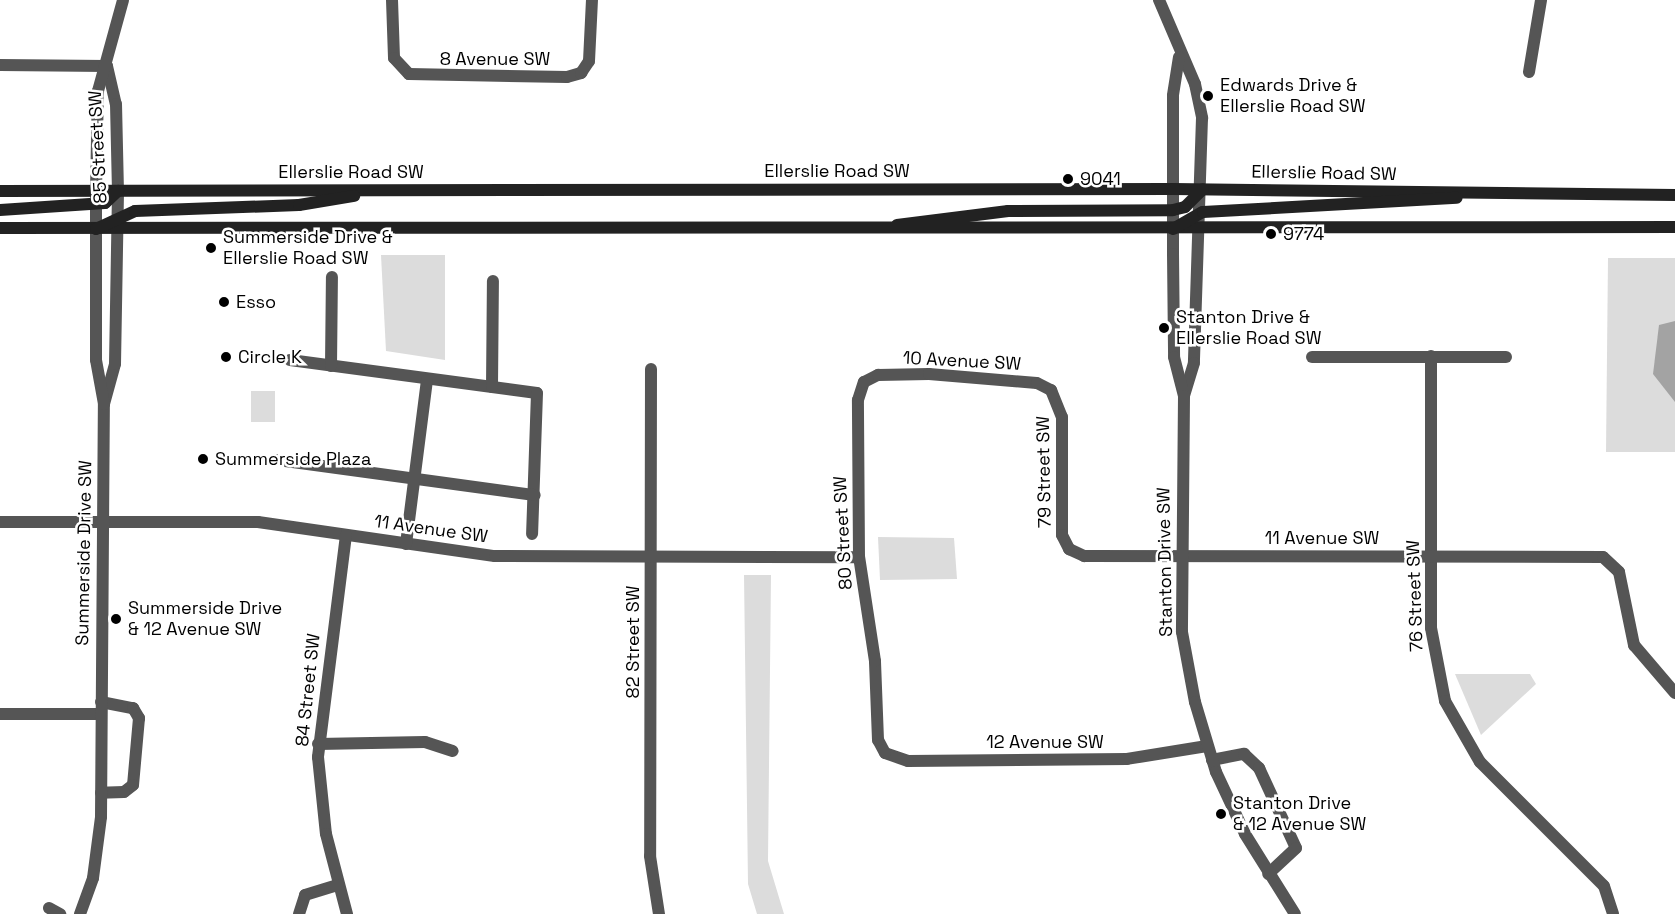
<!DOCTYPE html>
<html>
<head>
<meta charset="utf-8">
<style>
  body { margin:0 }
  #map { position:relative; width:1675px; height:914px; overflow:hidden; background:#fff; font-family:"Space Grotesk",sans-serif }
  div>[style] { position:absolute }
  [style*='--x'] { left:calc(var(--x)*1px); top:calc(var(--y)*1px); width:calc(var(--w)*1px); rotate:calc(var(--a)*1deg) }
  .green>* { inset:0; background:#dcdcdc }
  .water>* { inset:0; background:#a3a3a3 }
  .minor>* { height:12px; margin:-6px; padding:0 6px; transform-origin:6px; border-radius:6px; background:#555 }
  .tertiary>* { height:12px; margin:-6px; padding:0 6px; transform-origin:6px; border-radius:6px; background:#555 }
  .secondary>* { height:12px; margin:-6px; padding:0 6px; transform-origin:6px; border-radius:6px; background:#222 }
  .dots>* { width:16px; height:16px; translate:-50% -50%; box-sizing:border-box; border:3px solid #fff; border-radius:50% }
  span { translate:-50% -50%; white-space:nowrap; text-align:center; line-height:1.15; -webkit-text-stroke:5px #fff; paint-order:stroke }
  .street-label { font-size:18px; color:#000 }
  .poi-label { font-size:18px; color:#000 }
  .left { translate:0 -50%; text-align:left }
</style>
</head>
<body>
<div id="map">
  <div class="green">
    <i style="clip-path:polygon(381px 255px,445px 255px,445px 360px,386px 351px)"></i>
    <i style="clip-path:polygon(1608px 258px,1675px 258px,1675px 452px,1606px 452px)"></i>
    <i style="clip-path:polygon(251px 391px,275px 391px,275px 422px,251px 422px)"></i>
    <i style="clip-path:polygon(878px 537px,954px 538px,957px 579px,880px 580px)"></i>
    <i style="clip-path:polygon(744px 575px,771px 575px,768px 861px,784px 914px,757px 914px,748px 884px)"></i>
    <i style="clip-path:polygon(1455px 674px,1530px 674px,1536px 684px,1481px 735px)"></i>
  </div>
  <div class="water">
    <i style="clip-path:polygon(1675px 321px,1675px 402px,1653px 374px,1659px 325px)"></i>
  </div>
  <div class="minor">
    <i style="--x:392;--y:0;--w:58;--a:88"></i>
    <i style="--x:394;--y:58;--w:22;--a:47"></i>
    <i style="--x:409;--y:74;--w:158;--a:1.1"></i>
    <i style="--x:567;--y:77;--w:15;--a:-16"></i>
    <i style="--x:581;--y:73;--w:14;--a:-56"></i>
    <i style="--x:589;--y:61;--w:61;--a:-87.2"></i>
    <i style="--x:0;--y:65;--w:107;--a:0.5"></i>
    <i style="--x:107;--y:66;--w:39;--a:77"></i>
    <i style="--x:116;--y:104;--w:87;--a:88.7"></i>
    <i style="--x:1529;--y:72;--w:73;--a:-80.5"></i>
    <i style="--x:96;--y:191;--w:100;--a:-88.9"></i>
    <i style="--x:98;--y:91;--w:94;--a:-74.6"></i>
    <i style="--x:1431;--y:356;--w:272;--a:90"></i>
    <i style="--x:1431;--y:628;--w:74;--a:79.1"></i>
    <i style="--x:1445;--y:701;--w:70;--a:60.2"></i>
    <i style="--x:1480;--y:762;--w:175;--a:45"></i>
    <i style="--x:1604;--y:886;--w:29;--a:72"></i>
    <i style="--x:1312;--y:357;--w:194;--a:0"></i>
    <i style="--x:290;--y:360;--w:249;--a:7.6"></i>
    <i style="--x:537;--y:393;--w:141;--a:92"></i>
    <i style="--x:331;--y:366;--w:89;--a:-89.4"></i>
    <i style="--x:651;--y:369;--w:487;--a:90.1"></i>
    <i style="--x:650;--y:856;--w:59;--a:81.2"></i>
    <i style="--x:492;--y:387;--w:106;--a:-89.5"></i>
    <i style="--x:278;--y:460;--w:259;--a:7.8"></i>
    <i style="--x:0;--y:522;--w:258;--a:0"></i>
    <i style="--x:258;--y:522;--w:239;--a:8.2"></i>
    <i style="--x:495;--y:556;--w:364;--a:0.2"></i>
    <i style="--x:346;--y:535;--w:224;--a:97.2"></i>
    <i style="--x:318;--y:757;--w:77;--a:84.1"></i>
    <i style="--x:326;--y:834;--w:83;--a:75.3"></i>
    <i style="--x:406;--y:544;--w:165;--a:-82.7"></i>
    <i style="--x:101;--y:702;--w:33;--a:11"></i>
    <i style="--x:133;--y:708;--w:12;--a:59"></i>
    <i style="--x:139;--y:718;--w:67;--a:95.1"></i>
    <i style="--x:133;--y:785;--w:11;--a:142"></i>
    <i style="--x:124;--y:792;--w:23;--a:178"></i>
    <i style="--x:0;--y:714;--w:101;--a:0"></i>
    <i style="--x:318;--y:744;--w:107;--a:-1.1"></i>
    <i style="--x:425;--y:742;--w:29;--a:18"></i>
    <i style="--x:1207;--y:746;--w:81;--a:170.8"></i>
    <i style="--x:1127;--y:759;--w:219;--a:179.5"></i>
    <i style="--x:908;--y:761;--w:24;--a:-161"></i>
    <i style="--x:885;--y:753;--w:15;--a:-118"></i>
    <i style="--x:878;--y:740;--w:79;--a:-92.2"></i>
    <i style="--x:875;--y:661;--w:105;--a:-98.7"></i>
    <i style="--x:859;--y:557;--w:157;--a:-90.4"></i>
    <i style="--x:858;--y:400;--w:19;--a:-72"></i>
    <i style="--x:864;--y:382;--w:16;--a:-27"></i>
    <i style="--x:878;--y:375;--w:51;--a:-1.1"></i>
    <i style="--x:929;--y:374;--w:108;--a:4.8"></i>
    <i style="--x:1037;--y:383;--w:16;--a:27"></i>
    <i style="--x:1051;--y:390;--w:29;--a:68"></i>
    <i style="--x:1062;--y:417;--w:118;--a:90"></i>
    <i style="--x:1062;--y:535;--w:16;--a:63"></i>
    <i style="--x:1069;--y:549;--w:17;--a:25"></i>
    <i style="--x:1084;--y:556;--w:519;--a:0.11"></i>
    <i style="--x:1603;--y:557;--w:22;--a:43"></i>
    <i style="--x:1619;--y:572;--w:75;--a:78.4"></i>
    <i style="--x:1634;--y:645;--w:63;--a:49.5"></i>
    <i style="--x:1212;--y:760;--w:33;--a:-11"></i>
    <i style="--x:1244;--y:754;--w:21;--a:43"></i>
    <i style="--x:1259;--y:768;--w:88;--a:65.2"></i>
    <i style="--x:1296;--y:848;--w:38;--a:137"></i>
    <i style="--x:49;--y:908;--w:13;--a:29"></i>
    <i style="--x:299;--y:914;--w:20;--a:-72"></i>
    <i style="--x:305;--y:895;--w:34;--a:-17"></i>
  </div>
  <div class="tertiary">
    <i style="--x:1159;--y:0;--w:91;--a:66.8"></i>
    <i style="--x:1195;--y:84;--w:35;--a:78"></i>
    <i style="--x:1202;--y:118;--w:245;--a:91.9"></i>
    <i style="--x:1194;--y:363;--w:34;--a:107"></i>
    <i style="--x:1179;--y:57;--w:39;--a:99"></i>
    <i style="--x:1173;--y:96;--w:158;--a:90"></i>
    <i style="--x:1173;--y:254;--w:103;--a:89.4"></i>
    <i style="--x:1174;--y:357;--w:40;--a:75.6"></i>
    <i style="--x:1184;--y:396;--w:236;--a:90.5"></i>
    <i style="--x:1182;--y:632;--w:71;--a:79.5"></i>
    <i style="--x:1195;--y:702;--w:73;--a:73.3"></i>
    <i style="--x:1216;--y:772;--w:68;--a:64.9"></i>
    <i style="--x:1245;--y:834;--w:94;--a:58"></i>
    <i style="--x:104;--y:404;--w:41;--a:-74.6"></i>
    <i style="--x:115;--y:364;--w:173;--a:-89"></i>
    <i style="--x:80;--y:914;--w:38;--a:-70"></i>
    <i style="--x:93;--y:878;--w:62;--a:-82.5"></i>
    <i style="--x:101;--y:817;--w:413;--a:-89.6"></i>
    <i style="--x:104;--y:404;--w:45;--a:-100.3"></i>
    <i style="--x:96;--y:360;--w:164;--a:-90"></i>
  </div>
  <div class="secondary">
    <i style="--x:0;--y:191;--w:1173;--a:-0.1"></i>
    <i style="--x:1173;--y:189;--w:502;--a:0.68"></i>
    <i style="--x:0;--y:210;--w:105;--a:-3.8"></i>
    <i style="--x:105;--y:203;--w:18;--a:-43"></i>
    <i style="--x:897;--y:225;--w:112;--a:-7.2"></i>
    <i style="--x:1008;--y:211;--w:165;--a:-0.3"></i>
    <i style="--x:1173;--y:210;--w:12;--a:-14"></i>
    <i style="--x:1185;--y:207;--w:25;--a:-45"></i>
    <i style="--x:0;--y:228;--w:1675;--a:-0.03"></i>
    <i style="--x:96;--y:229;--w:43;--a:-24.8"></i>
    <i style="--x:135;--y:211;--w:164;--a:-2.1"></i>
    <i style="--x:299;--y:205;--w:56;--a:-9.3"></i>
    <i style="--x:1173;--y:229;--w:34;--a:-30"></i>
    <i style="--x:1203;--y:212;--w:254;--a:-3.2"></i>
  </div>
  <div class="dots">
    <i style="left:1208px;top:96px;background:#000"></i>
    <i style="left:1068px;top:179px;background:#000"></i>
    <i style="left:1271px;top:234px;background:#000"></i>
    <i style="left:211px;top:248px;background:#000"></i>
    <i style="left:224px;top:302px;background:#000"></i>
    <i style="left:1164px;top:328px;background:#000"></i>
    <i style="left:226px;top:357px;background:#000"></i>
    <i style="left:203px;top:459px;background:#000"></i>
    <i style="left:116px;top:619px;background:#000"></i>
    <i style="left:1221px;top:814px;background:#000"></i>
  </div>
  <div class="street-label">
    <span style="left:495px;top:59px">8 Avenue SW</span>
    <span style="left:98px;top:147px;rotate:-93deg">85 Street SW</span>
    <span style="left:837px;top:171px">Ellerslie Road SW</span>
    <span style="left:351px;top:172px">Ellerslie Road SW</span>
    <span style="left:1324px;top:173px;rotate:1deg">Ellerslie Road SW</span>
    <span style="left:962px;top:361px;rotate:3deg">10 Avenue SW</span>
    <span style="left:1044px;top:472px;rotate:-91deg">79 Street SW</span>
    <span style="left:431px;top:529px;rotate:8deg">11 Avenue SW</span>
    <span style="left:843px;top:533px;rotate:-93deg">80 Street SW</span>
    <span style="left:1322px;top:538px">11 Avenue SW</span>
    <span style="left:84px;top:553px;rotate:-89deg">Summerside Drive SW</span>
    <span style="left:1165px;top:562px;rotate:-91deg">Stanton Drive SW</span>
    <span style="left:1415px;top:596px;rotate:-92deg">76 Street SW</span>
    <span style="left:633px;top:642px;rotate:-90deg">82 Street SW</span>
    <span style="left:308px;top:690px;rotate:-84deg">84 Street SW</span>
    <span style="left:1045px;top:742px">12 Avenue SW</span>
  </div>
  <div class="poi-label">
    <span class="left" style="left:1220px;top:96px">Edwards Drive &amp;<br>Ellerslie Road SW</span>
    <span class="left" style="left:1080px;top:179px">9041</span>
    <span class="left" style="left:1283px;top:234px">9774</span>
    <span class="left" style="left:223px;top:248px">Summerside Drive &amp;<br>Ellerslie Road SW</span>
    <span class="left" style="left:236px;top:302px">Esso</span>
    <span class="left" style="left:1176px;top:328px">Stanton Drive &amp;<br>Ellerslie Road SW</span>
    <span class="left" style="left:238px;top:357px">Circle K</span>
    <span class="left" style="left:215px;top:459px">Summerside Plaza</span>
    <span class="left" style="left:128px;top:619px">Summerside Drive<br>&amp; 12 Avenue SW</span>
    <span class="left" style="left:1233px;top:814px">Stanton Drive<br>&amp; 12 Avenue SW</span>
  </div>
</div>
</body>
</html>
